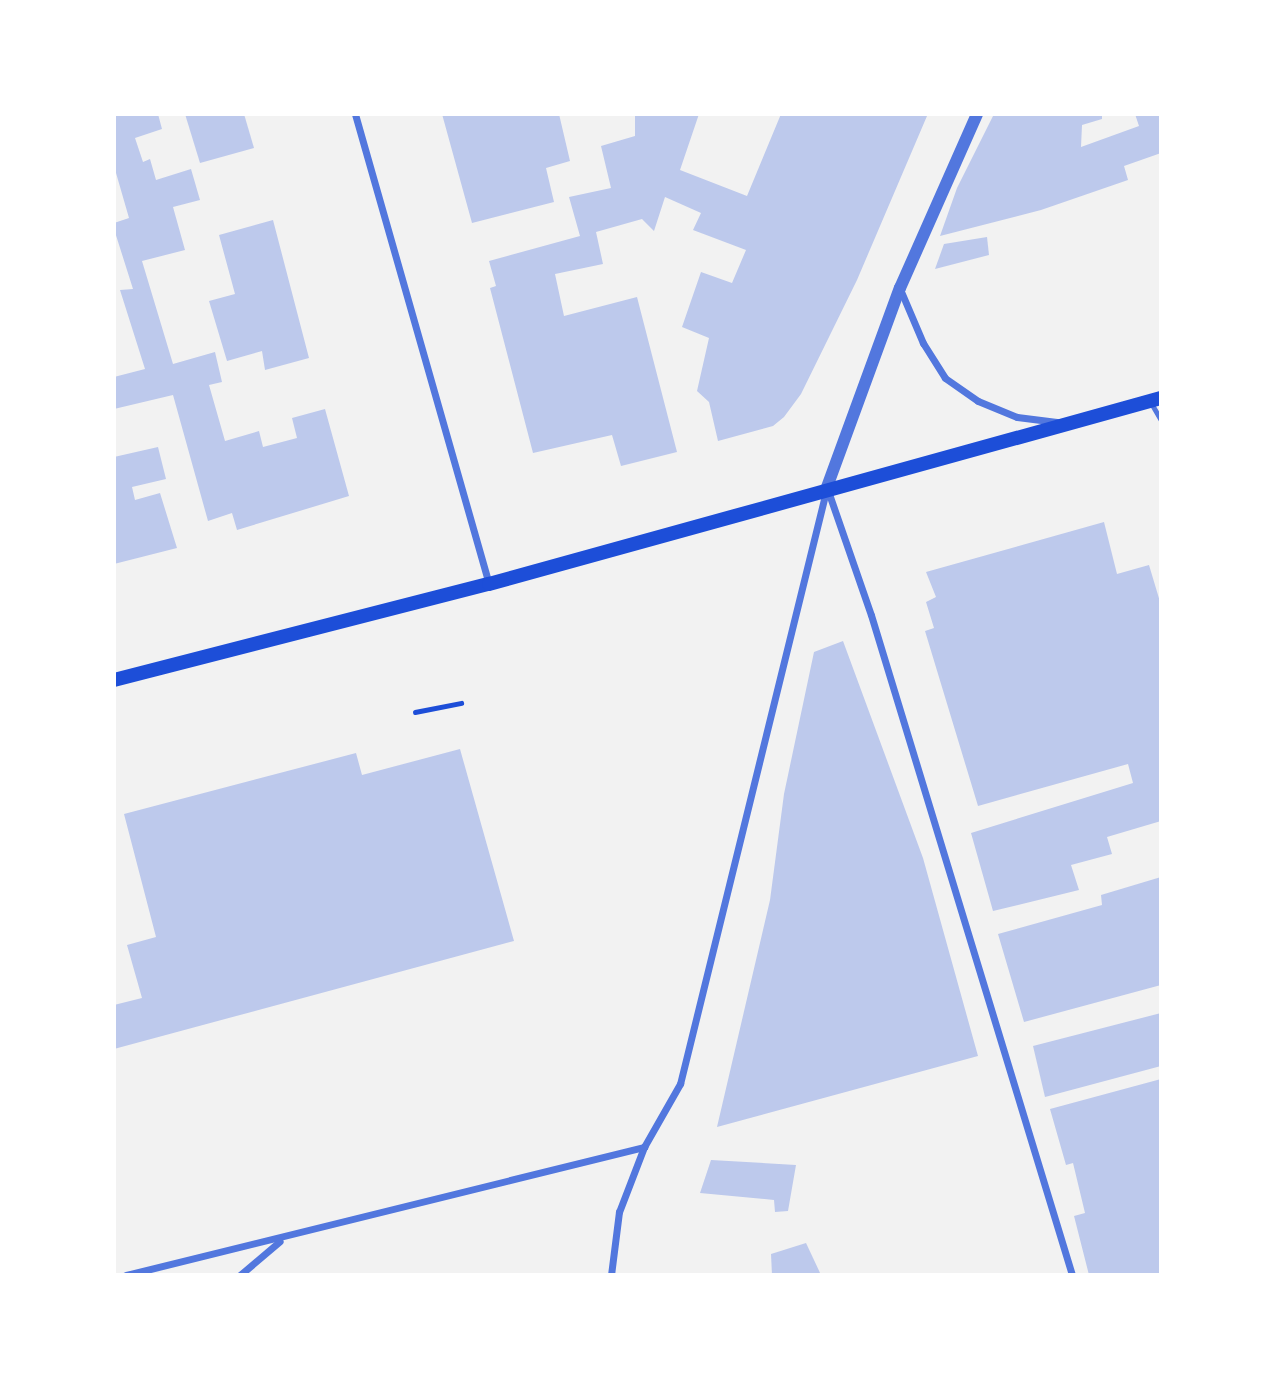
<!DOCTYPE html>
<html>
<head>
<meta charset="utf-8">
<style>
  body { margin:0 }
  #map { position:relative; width:1275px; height:1389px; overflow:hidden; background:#f2f2f2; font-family:Montserrat,sans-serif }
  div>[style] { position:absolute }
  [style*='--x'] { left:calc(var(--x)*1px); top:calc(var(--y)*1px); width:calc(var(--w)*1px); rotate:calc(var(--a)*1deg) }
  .building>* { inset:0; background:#bdc9ec }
  .path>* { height:4.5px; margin:-2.25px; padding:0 2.25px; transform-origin:2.25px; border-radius:2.25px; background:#1d4ed8 }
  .service>* { height:5px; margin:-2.5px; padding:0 2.5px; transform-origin:2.5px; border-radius:2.5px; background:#5277de }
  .minor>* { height:7px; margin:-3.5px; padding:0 3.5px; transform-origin:3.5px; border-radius:3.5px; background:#5277de }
  .tertiary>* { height:12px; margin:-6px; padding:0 6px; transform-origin:6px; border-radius:6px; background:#5277de }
  .secondary>* { height:14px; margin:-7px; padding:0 7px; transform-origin:7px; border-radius:7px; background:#1d4ed8 }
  span { translate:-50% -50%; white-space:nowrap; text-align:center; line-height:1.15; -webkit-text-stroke:6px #fff; paint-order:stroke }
  .frame { position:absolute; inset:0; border:116px solid #fff; pointer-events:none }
</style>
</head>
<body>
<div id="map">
  <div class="building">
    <i style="clip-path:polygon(114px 114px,158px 114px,162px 129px,135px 138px,143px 162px,150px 159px,156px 180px,191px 169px,200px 200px,173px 207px,185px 250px,142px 261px,173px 364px,215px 352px,222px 382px,209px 385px,225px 441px,259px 431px,263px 447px,297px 438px,292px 418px,325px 409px,349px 496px,237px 530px,232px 513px,208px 521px,173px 395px,114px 409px,114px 377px,145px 369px,120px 290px,133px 289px,114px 229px,114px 223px,129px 218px,114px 166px)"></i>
    <i style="clip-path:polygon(185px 114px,244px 114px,254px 148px,200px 163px)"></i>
    <i style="clip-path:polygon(442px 114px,559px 114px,570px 161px,546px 168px,554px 202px,472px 223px)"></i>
    <i style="clip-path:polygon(635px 114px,699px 114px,680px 170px,747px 196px,781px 114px,927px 116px,857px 280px,801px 394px,784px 417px,773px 426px,718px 441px,709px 402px,697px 391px,709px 338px,682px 327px,701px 272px,732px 283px,746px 250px,693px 230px,701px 213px,665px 197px,654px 231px,642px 219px,596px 232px,603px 264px,555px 274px,564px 316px,637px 297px,677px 452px,621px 466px,612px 435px,533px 453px,490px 288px,496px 286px,489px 261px,580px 236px,569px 197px,611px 188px,601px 146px,635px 136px)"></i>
    <i style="clip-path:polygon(994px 114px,1102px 114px,1102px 119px,1082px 125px,1081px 147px,1139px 126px,1135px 114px,1161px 114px,1161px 153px,1124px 166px,1128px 180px,1041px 210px,940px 236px,957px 188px)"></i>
    <i style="clip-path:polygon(273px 220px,309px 358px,265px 370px,262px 351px,227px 361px,209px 301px,235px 294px,219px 235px)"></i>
    <i style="clip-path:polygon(987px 237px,989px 255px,935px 269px,944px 244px)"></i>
    <i style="clip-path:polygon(158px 447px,166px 479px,132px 487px,135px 500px,160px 493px,177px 548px,114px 564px,114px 457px)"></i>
    <i style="clip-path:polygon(1104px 522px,1117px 574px,1149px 565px,1161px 605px,1161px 821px,1107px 837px,1112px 854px,1071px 865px,1079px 890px,993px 911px,971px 833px,1133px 783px,1128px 764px,978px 806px,925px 631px,934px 628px,926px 602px,936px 597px,926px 572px)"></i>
    <i style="clip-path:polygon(843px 641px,923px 858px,978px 1056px,717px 1127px,770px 900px,784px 794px,814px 652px)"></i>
    <i style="clip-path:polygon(460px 749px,514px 941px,114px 1049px,114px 1005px,142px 998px,127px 945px,156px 937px,124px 814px,356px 753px,362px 775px)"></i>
    <i style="clip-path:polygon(1161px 877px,1161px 985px,1024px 1022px,998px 934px,1102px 905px,1101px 895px)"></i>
    <i style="clip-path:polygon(1161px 1013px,1161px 1066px,1045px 1097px,1033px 1046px)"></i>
    <i style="clip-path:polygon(1161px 1079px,1161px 1275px,1089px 1275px,1074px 1216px,1085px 1213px,1073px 1163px,1066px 1165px,1050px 1109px)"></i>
    <i style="clip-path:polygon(711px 1160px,796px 1165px,788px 1211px,775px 1212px,774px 1200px,700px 1193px)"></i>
    <i style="clip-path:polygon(806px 1243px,821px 1275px,772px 1275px,771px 1254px)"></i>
  </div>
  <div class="path">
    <i style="--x:415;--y:712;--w:47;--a:-11.1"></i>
  </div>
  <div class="service">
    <i style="--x:1151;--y:403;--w:20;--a:60"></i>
  </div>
  <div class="minor">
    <i style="--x:355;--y:114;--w:489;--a:74.1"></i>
    <i style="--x:900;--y:289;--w:59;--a:66.9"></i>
    <i style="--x:923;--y:343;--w:41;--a:57.8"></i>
    <i style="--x:945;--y:378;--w:40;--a:34.9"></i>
    <i style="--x:978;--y:401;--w:42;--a:22.3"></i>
    <i style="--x:1017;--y:417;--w:40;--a:7.1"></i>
    <i style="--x:827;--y:488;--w:134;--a:70.9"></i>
    <i style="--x:871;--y:615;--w:690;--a:73.06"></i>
    <i style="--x:126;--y:1275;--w:534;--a:-13.88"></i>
    <i style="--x:240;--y:1275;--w:52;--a:-40.4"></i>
    <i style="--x:611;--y:1275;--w:64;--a:-82.8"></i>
    <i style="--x:619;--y:1212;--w:70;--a:-69"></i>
    <i style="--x:644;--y:1147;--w:73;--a:-60.3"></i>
    <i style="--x:680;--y:1084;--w:611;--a:-76.17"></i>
  </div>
  <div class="tertiary">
    <i style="--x:827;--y:487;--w:212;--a:-69.9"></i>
    <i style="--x:900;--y:288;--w:190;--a:-66.1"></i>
  </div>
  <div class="secondary">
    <i style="--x:114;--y:680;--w:387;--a:-14.4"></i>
    <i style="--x:489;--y:584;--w:697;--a:-15.47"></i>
  </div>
  <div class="frame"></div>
</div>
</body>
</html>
